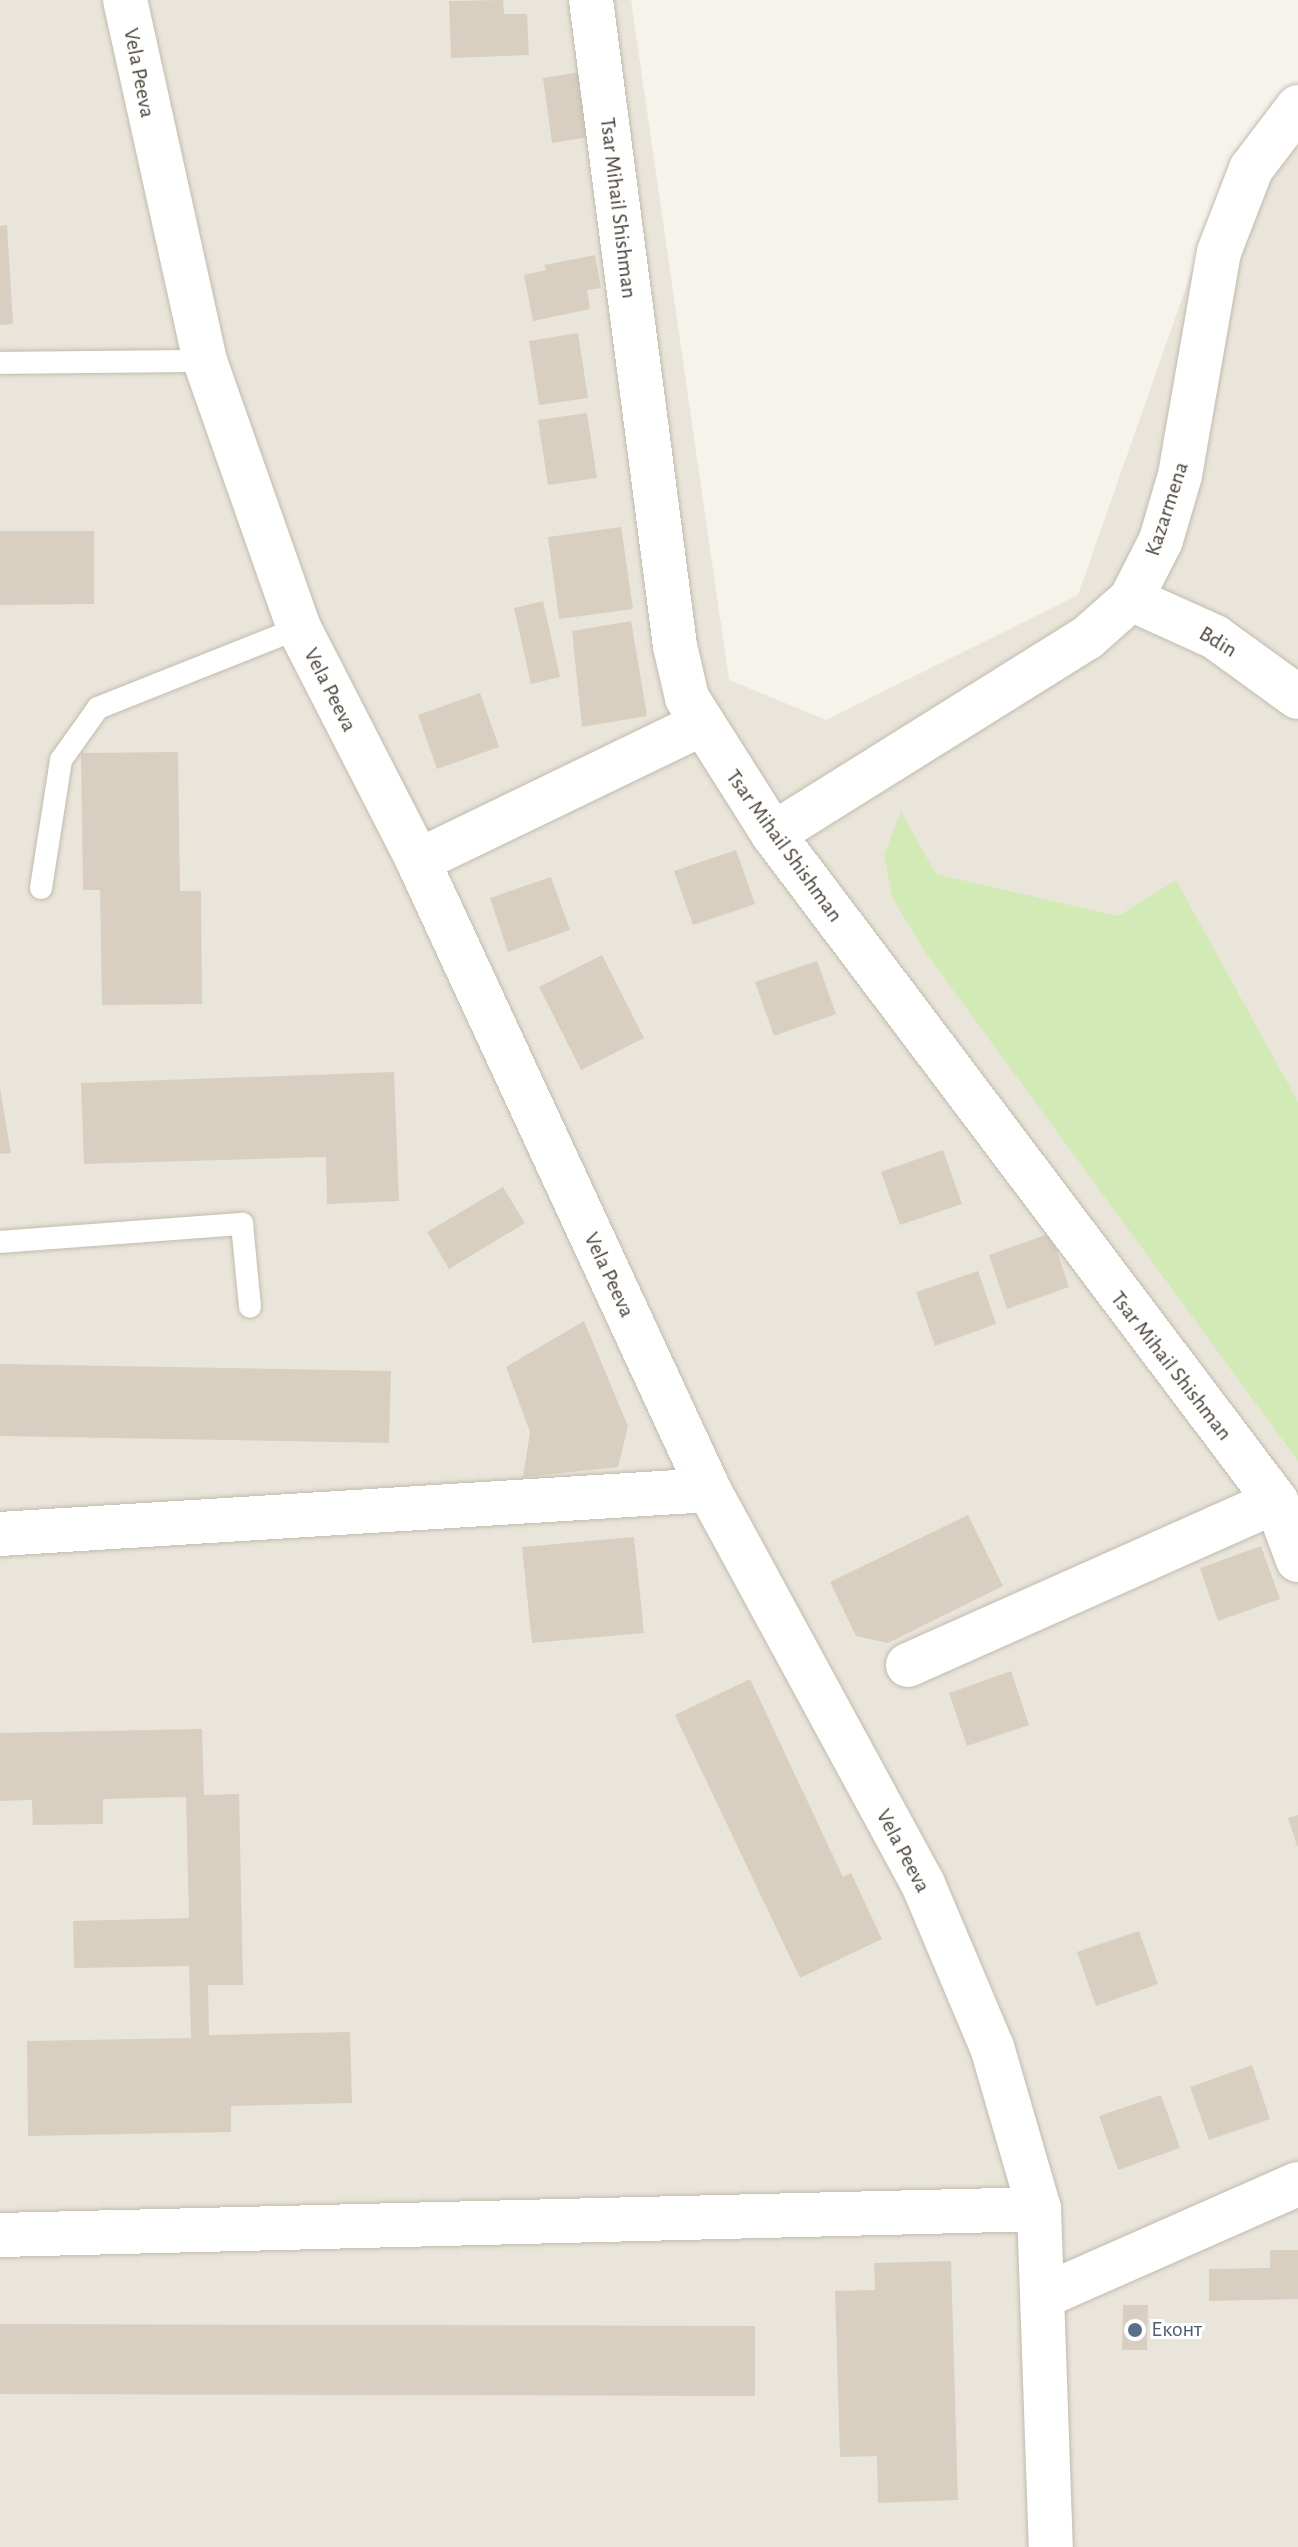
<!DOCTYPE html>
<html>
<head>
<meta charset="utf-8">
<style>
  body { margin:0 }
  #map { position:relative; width:1298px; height:2547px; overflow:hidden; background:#f6f3ec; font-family:"Alegreya Sans",sans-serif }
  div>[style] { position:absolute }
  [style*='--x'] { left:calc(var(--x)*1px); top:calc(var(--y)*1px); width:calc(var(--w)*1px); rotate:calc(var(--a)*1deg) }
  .residential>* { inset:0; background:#eae5da }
  .green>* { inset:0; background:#d2eab5 }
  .building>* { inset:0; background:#d8cfc1 }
  .roads { filter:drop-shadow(0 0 2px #c2bbae) drop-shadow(0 0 2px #c2bbae) }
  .lane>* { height:22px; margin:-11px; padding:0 11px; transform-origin:11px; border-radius:11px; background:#fff }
  .street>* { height:44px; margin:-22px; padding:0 22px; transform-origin:22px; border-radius:22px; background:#fff }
  .dots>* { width:22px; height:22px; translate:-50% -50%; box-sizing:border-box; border:4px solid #fff; border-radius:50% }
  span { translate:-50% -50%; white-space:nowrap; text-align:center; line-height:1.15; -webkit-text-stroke:6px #fff; paint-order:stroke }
  .street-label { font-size:22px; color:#4b4439 }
  .service-label { font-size:22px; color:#4e5e75 }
  .left { translate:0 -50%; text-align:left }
</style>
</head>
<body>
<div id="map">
  <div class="residential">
    <i style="clip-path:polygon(0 0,631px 0,729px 680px,826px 720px,1078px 595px,1232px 156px,1298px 94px,1298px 2547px,0 2547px)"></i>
  </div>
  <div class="green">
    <i style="clip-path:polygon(901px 811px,936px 874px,1118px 916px,1176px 880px,1298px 1102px,1298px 1461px,926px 953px,893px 899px,884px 855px)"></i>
  </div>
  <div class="building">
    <i style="clip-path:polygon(503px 0,504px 14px,527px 14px,529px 55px,451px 58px,449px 1px)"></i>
    <i style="clip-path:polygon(592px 70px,601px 135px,552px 143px,543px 78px)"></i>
    <i style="clip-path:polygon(7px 225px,13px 324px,0 325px,0 226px)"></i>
    <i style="clip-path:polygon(595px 255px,601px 288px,587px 290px,590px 309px,533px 321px,524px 275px,546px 270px,544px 265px)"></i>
    <i style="clip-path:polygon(578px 333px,588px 398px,539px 405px,529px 341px)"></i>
    <i style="clip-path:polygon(587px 413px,597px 478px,548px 485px,538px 420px)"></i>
    <i style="clip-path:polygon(621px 527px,633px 609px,559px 619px,548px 537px)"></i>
    <i style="clip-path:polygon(0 531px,94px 531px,94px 604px,0 605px)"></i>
    <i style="clip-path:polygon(543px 601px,560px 677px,531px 684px,514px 608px)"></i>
    <i style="clip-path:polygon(631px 621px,647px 716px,582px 727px,572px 631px)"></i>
    <i style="clip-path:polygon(480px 693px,499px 747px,437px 769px,418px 715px)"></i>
    <i style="clip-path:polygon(178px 752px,180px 891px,201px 891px,202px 1004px,102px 1005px,100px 890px,83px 890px,81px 753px)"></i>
    <i style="clip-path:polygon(736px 850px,755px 904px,693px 925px,674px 871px)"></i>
    <i style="clip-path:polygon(551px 877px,570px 930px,508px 952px,490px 898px)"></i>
    <i style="clip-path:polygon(602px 955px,644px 1038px,581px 1070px,539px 987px)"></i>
    <i style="clip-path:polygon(817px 961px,836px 1014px,774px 1036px,755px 982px)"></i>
    <i style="clip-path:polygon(394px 1072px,399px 1201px,327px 1204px,326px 1157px,84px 1164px,81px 1083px)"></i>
    <i style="clip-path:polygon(0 1088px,11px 1153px,0 1154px)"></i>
    <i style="clip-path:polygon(943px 1150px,962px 1204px,900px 1225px,881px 1172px)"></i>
    <i style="clip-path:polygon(503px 1187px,525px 1223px,449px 1269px,427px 1232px)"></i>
    <i style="clip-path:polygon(1051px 1233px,1069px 1287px,1007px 1309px,989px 1255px)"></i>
    <i style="clip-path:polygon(978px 1271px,996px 1324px,935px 1346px,916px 1292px)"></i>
    <i style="clip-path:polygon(584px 1321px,628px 1426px,618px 1467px,523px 1477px,530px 1432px,506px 1367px)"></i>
    <i style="clip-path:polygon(0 1364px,391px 1371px,389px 1443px,0 1436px)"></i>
    <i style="clip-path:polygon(968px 1515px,1003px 1586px,888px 1643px,856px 1636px,830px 1582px)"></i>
    <i style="clip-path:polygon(634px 1537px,644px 1633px,532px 1643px,522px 1547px)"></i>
    <i style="clip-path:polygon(1261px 1546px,1280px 1599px,1218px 1621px,1200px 1568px)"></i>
    <i style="clip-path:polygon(1011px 1671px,1029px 1725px,967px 1746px,949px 1693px)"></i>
    <i style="clip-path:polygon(750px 1679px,843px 1877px,851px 1873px,882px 1939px,800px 1978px,675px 1715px)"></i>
    <i style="clip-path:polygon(202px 1729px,204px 1795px,239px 1794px,243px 1985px,208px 1985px,209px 2035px,350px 2032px,352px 2103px,231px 2106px,231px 2132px,28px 2136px,27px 2041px,191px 2038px,189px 1966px,74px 1968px,73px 1921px,189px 1918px,186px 1797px,103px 1799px,103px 1824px,33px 1825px,32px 1800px,0 1801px,0 1733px)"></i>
    <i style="clip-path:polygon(1298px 1815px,1298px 1846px,1297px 1846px,1288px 1818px)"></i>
    <i style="clip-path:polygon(1139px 1931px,1158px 1984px,1096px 2006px,1077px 1952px)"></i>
    <i style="clip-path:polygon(1252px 2065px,1270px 2119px,1209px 2140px,1190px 2087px)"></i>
    <i style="clip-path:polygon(1161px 2095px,1180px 2148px,1118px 2170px,1099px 2116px)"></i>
    <i style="clip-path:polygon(1270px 2250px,1298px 2250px,1298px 2299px,1209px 2301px,1209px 2269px,1270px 2268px)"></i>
    <i style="clip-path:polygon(951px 2261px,958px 2500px,878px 2503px,877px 2456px,840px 2457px,835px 2291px,875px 2290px,874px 2263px)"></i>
    <i style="clip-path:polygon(1123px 2305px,1148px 2305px,1147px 2350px,1122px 2350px)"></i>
    <i style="clip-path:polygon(0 2324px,755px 2326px,755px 2396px,0 2394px)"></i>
  </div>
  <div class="roads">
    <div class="lane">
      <i style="--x:0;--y:363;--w:205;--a:-0.6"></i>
      <i style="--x:41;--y:888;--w:130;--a:-81.1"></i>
      <i style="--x:61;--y:760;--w:64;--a:-54.6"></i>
      <i style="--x:98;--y:708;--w:216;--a:-21.7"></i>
      <i style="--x:0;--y:1242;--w:243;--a:-4.3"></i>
      <i style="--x:242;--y:1224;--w:83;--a:84.5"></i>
    </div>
    <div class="street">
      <i style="--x:125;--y:0;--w:370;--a:77.5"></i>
      <i style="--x:205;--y:361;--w:283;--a:70.6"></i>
      <i style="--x:299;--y:628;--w:262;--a:62.9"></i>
      <i style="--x:418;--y:861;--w:693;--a:65.17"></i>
      <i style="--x:709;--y:1490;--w:448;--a:61.5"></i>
      <i style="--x:923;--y:1884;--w:177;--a:67.1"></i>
      <i style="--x:992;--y:2047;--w:169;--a:73.8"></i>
      <i style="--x:1039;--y:2209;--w:338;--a:88"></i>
      <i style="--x:591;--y:0;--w:651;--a:82.59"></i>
      <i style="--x:675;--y:646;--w:53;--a:77"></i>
      <i style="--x:687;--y:698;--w:161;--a:57.7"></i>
      <i style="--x:773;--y:834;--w:835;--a:52.98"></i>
      <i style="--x:1276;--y:1501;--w:63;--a:69.6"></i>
      <i style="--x:1131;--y:599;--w:92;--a:24.3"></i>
      <i style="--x:1215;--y:637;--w:102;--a:35.9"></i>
      <i style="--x:773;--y:834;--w:370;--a:-32"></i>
      <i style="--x:1087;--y:638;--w:59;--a:-41.6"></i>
      <i style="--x:1131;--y:599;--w:66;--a:-63"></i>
      <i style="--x:1161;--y:540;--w:68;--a:-73.7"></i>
      <i style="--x:1180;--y:475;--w:226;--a:-80.1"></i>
      <i style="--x:1219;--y:252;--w:89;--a:-68.9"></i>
      <i style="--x:1251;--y:169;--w:78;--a:-52.8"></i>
      <i style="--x:418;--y:861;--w:314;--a:-25.8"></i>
      <i style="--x:0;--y:1534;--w:710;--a:-3.55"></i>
      <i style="--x:908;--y:1665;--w:403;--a:-24"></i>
      <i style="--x:0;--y:2235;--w:1039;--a:-1.43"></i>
      <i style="--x:1046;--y:2295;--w:275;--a:-23.8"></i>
    </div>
  </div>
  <div class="dots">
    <i style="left:1135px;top:2330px;background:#5c6f8a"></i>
  </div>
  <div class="street-label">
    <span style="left:139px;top:73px;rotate:79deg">Vela Peeva</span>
    <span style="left:618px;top:208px;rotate:83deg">Tsar Mihail Shishman</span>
    <span style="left:1167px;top:509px;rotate:-72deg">Kazarmena</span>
    <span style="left:1218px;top:642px;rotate:31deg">Bdin</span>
    <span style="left:330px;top:690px;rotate:63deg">Vela Peeva</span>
    <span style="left:784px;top:846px;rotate:54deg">Tsar Mihail Shishman</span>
    <span style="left:609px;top:1275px;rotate:65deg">Vela Peeva</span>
    <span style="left:1171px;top:1366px;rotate:52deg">Tsar Mihail Shishman</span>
    <span style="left:903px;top:1851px;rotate:62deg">Vela Peeva</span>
  </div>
  <div class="service-label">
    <span class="left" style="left:1151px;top:2330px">Еконт</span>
  </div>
</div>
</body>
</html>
